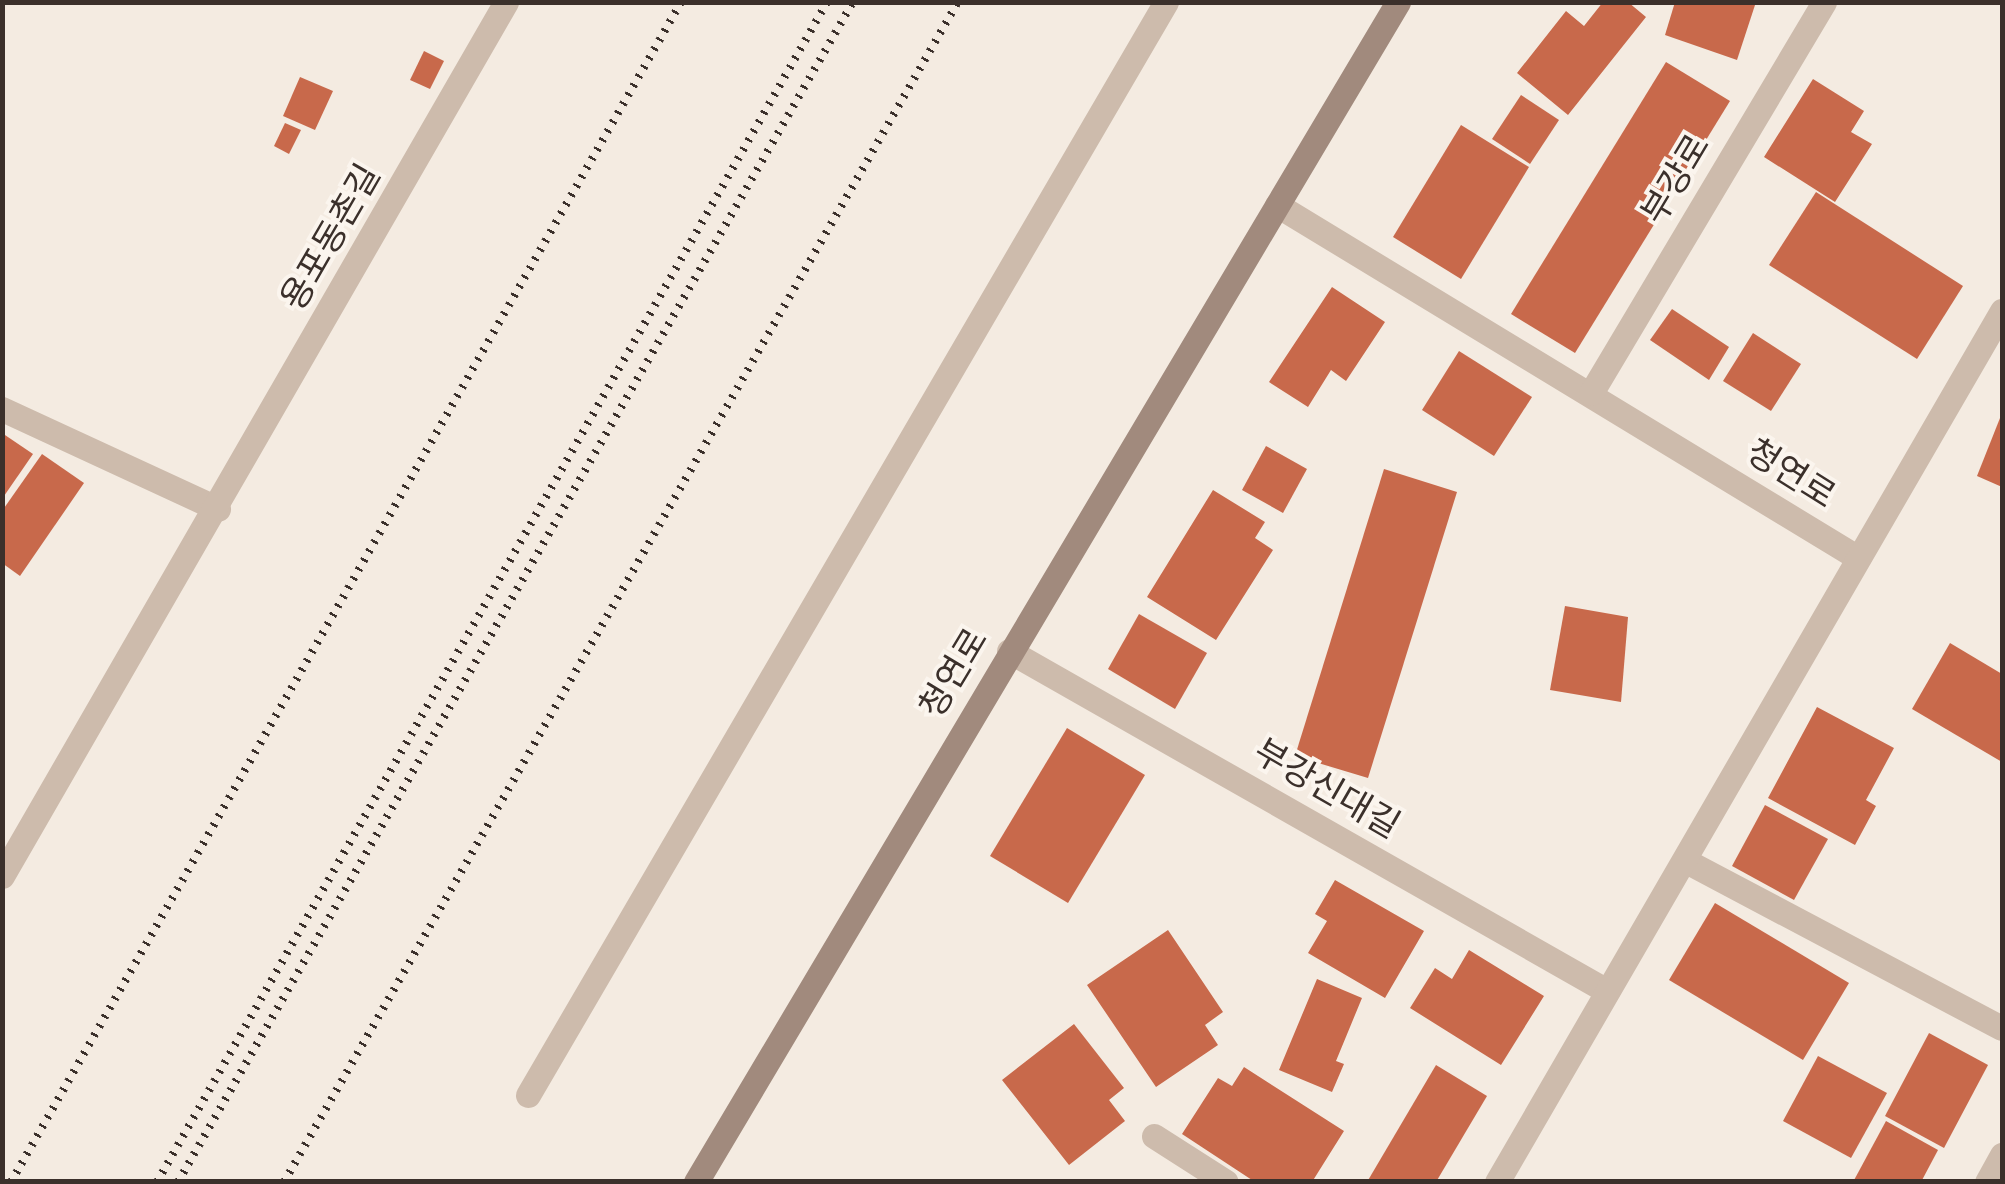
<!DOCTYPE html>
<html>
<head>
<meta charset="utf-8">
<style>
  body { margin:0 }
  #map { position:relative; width:2005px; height:1184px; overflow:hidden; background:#f4ebe1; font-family:"Alegreya Sans","Noto Sans KR",sans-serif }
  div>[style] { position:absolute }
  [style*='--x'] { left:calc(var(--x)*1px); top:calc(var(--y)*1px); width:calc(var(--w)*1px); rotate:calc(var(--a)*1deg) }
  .building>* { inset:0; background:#c8694b }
  .lane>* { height:25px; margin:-12.5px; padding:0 12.5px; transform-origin:12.5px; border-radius:12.5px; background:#cdbbac }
  .street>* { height:25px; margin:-12.5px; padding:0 12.5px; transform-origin:12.5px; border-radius:12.5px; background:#cdbbac }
  .secondary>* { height:25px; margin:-12.5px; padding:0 12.5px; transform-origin:12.5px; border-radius:12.5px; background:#a18a7d }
  .rail>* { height:8px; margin-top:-4px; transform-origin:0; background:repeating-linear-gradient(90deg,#3b302b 0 2.5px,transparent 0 10.5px) }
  span { translate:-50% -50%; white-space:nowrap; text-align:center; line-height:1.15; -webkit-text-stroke:8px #fbf5ee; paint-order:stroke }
  .street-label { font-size:35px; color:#3b302b }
  .frame { position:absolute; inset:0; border:5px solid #3b302b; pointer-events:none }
</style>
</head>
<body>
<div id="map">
  <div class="building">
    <i style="clip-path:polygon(1603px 2px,1628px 2px,1646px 17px,1568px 115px,1517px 73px,1566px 11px,1584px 26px)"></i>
    <i style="clip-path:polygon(1675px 2px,1756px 2px,1737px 60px,1665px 35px)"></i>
    <i style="clip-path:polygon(424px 51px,444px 61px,430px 89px,410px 80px)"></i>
    <i style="clip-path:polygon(1666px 62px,1730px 101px,1575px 353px,1511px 314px)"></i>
    <i style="clip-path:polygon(300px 77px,333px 91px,315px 130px,283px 116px)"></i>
    <i style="clip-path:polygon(1813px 79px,1864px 111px,1851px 132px,1872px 144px,1835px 202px,1764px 157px)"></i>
    <i style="clip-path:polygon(1521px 95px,1559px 120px,1530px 164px,1492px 139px)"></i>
    <i style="clip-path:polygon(285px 123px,301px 130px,289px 154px,274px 146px)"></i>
    <i style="clip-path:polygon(1461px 125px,1529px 167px,1461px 279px,1393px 237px)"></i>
    <i style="clip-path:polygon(1816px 192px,1963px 286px,1917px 359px,1769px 265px)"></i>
    <i style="clip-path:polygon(1332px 287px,1385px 322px,1346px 381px,1331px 370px,1308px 407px,1269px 382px)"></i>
    <i style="clip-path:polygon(1672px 309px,1729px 347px,1709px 380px,1650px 340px)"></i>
    <i style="clip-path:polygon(1753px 333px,1801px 364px,1771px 411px,1723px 381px)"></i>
    <i style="clip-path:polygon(1459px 351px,1532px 397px,1494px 456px,1422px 410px)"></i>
    <i style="clip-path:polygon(2002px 413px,2002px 487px,1977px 476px)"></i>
    <i style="clip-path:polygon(2px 433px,33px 454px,2px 499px)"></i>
    <i style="clip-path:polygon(1266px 446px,1307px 469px,1283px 513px,1242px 490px)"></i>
    <i style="clip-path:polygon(42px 454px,84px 483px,20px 576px,2px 563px,2px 511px)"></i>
    <i style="clip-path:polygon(1384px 469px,1457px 492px,1368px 778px,1295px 756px)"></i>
    <i style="clip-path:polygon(1213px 490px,1265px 522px,1255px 538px,1273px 550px,1216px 640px,1147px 597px)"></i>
    <i style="clip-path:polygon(1565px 606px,1628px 617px,1621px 702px,1550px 690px)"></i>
    <i style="clip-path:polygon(1139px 614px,1207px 653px,1175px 709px,1108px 669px)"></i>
    <i style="clip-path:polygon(1950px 643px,2002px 674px,2002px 762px,1912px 709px)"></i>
    <i style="clip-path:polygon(1817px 707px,1894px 748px,1866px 800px,1876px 806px,1855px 845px,1768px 798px)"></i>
    <i style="clip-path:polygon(1067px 728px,1145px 775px,1068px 903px,990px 856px)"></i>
    <i style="clip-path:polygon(1765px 805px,1828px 839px,1794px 900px,1732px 866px)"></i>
    <i style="clip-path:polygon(1335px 880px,1424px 931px,1385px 998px,1308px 953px,1327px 921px,1315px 914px)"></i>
    <i style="clip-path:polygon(1715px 903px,1849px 983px,1803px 1060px,1669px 980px)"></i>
    <i style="clip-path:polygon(1168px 930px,1223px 1012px,1205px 1025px,1218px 1045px,1156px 1087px,1087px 985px)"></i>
    <i style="clip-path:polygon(1469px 950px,1544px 996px,1501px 1065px,1410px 1008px,1435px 968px,1452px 979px)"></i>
    <i style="clip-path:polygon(1317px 979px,1362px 998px,1336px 1061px,1344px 1064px,1332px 1092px,1279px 1070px)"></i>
    <i style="clip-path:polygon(1074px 1024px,1124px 1088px,1109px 1100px,1125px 1121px,1069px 1165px,1002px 1080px)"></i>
    <i style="clip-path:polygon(1929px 1033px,1988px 1065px,1944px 1148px,1885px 1116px)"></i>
    <i style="clip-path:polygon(1818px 1056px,1887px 1093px,1851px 1158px,1783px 1121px)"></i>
    <i style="clip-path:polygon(1436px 1065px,1487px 1096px,1436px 1182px,1367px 1182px)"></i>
    <i style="clip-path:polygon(1244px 1067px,1344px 1131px,1312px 1182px,1255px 1182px,1182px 1134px,1218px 1078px,1232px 1086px)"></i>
    <i style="clip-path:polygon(1886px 1121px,1938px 1150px,1921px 1182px,1853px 1182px)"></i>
  </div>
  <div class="lane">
    <i style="--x:528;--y:1095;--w:1266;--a:-59.73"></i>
    <i style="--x:1154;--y:1136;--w:85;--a:32.6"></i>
    <i style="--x:1987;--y:1182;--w:31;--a:-61"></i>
  </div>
  <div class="street">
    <i style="--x:1277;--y:205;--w:676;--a:31.27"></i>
    <i style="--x:1591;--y:393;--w:455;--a:-59.2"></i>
    <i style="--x:2;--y:409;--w:238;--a:24.8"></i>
    <i style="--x:1009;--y:651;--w:688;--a:29.62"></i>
    <i style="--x:1686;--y:861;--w:357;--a:27.9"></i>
    <i style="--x:2;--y:876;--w:1009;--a:-60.03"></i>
    <i style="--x:1497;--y:1182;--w:1007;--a:-59.9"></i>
  </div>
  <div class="secondary">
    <i style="--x:696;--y:1182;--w:1373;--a:-59.25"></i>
  </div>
  <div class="rail">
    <i style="--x:11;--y:1182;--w:1357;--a:-60.41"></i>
    <i style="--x:157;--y:1182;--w:1357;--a:-60.41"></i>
    <i style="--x:178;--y:1182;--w:1359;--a:-60.23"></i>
    <i style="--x:284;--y:1182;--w:1359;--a:-60.27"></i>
  </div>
  <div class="street-label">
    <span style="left:1677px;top:180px;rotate:-59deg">부강로</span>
    <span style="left:332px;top:238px;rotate:-60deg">용포동촌길</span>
    <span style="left:1790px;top:475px;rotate:32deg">청연로</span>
    <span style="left:955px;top:674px;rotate:-59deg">청연로</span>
    <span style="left:1326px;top:790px;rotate:30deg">부강신대길</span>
  </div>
  <div class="frame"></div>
</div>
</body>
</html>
